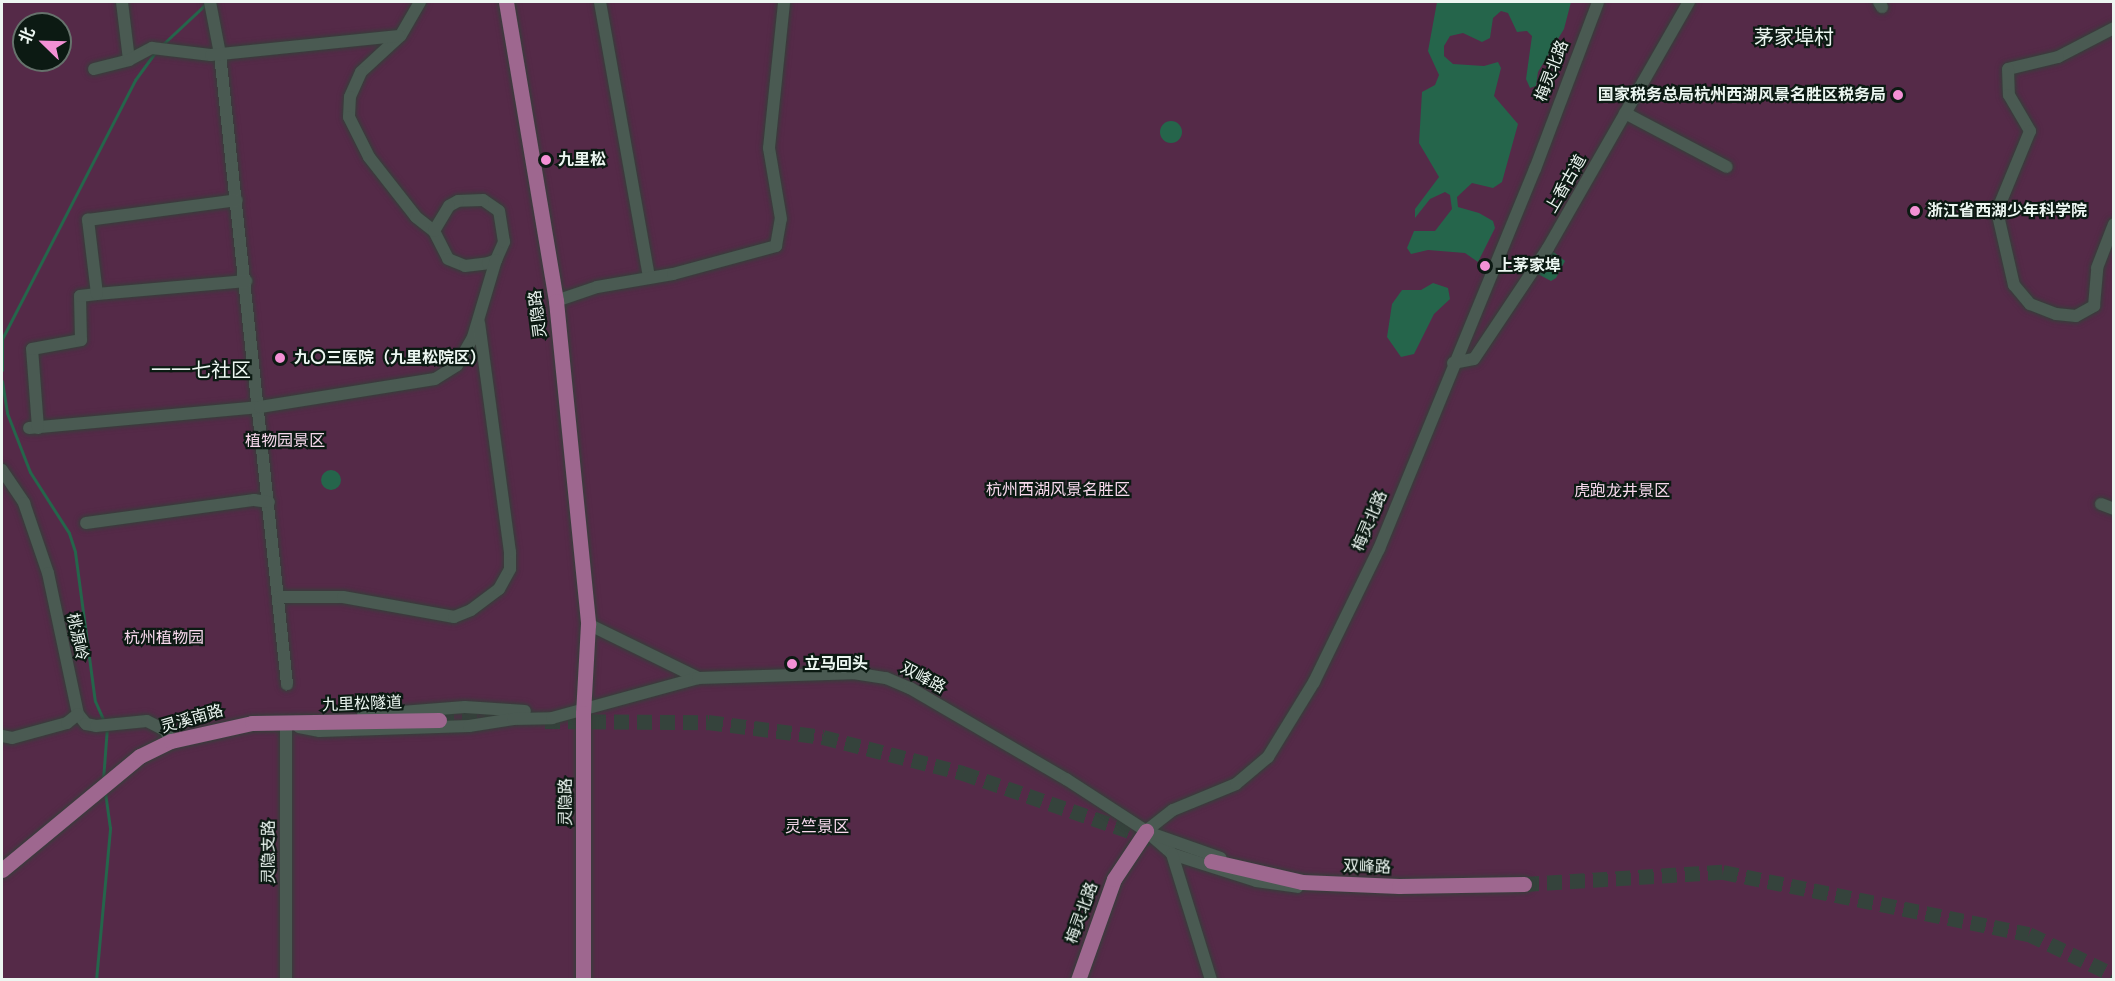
<!DOCTYPE html>
<html>
<head>
<meta charset="utf-8">
<style>
  body { margin:0 }
  #map { position:relative; width:2115px; height:981px; overflow:hidden; background:#15231c; font-family:Signika,"Noto Sans SC",sans-serif }
  div>[style] { position:absolute }
  [style*='--x'] { left:calc(var(--x)*1px); top:calc(var(--y)*1px); width:calc(var(--w)*1px); rotate:calc(var(--a)*1deg) }
  .green>* { inset:0; background:#552a48 }
  .water>* { inset:0; background:#25654b }
  .round { border-radius:50% }
  .stream>* { height:3px; margin:-1.5px; padding:0 1.5px; transform-origin:1.5px; border-radius:1.5px; background:#25654b }
  .major-tunnel>* { height:15px; margin-top:-7.5px; transform-origin:0; background:repeating-linear-gradient(90deg,#35433c 0 15px,transparent 0 23px) }
  .roads { filter:drop-shadow(0 0 2px #353f3a) drop-shadow(0 0 2px #353f3a) }
  .minor>* { height:12px; margin:-6px; padding:0 6px; transform-origin:6px; border-radius:6px; background:#4a5a52 }
  .major>* { height:15px; margin:-7.5px; padding:0 7.5px; transform-origin:7.5px; border-radius:7.5px; background:#9e678f }
  .dots>* { width:16px; height:16px; translate:-50% -50%; box-sizing:border-box; border:3px solid #0c1a13; border-radius:50% }
  span { translate:-50% -50%; white-space:nowrap; text-align:center; line-height:1.15; -webkit-text-stroke:4.5px #0c1a13; paint-order:stroke }
  .street-label { font-size:16px; color:#ecf6f1 }
  .poi-label { font-size:16px; color:#ecf6f1; font-weight:700 }
  .right { translate:-100% -50%; text-align:right }
  .left { translate:0 -50%; text-align:left }
  .park-label { font-size:16px; color:#f8d9ed }
  .quarter-label { font-size:20px; color:#ecf6f1 }
  .frame { position:absolute; inset:0; border:3px solid #ecf6f1; pointer-events:none }
  .north { position:absolute; left:12px; top:12px; width:60px; height:60px; box-sizing:border-box; background:#0c1a13; border:2px solid #66726c; border-radius:50%; rotate:293deg; font-size:16px; font-weight:700; line-height:24px; text-align:center; color:#ecf6f1 }
  .north::after { content:''; display:block; margin:auto; width:21px; height:27px; background:#f391d5; clip-path:polygon(50% 0,100% 100%,50% 72%,0 100%) }
</style>
</head>
<body>
<div id="map">
  <div class="green">
    <i style="clip-path:polygon(evenodd,2px 2px,2113px 2px,2113px 979px,2px 980px,2px 2px,24px 24px,60px 24px,60px 60px,24px 60px,24px 24px)"></i>
  </div>
  <div class="water">
    <i style="clip-path:polygon(1437px 2px,1571px 2px,1564px 29px,1538px 72px,1536px 86px,1530px 88px,1526px 79px,1532px 36px,1527px 31px,1517px 32px,1508px 13px,1501px 11px,1493px 18px,1490px 38px,1482px 42px,1463px 33px,1450px 36px,1444px 46px,1444px 56px,1453px 64px,1484px 66px,1498px 62px,1501px 68px,1494px 96px,1518px 124px,1502px 182px,1493px 188px,1472px 183px,1457px 197px,1458px 207px,1479px 213px,1493px 221px,1495px 228px,1478px 262px,1465px 253px,1428px 250px,1411px 254px,1407px 248px,1414px 231px,1435px 231px,1452px 209px,1450px 195px,1445px 192px,1430px 199px,1415px 218px,1415px 209px,1439px 177px,1419px 143px,1422px 92px,1435px 85px,1439px 75px,1428px 51px)"></i>
    <i class="round" style="left:1160px;top:121px;width:22px;height:22px"></i>
    <i style="clip-path:polygon(1551px 250px,1565px 261px,1556px 278px,1551px 281px,1536px 273px)"></i>
    <i style="clip-path:polygon(1433px 283px,1448px 288px,1450px 299px,1434px 314px,1414px 354px,1401px 357px,1387px 337px,1392px 304px,1402px 290px,1421px 290px)"></i>
    <i class="round" style="left:321px;top:470px;width:20px;height:20px"></i>
  </div>
  <div class="stream">
    <i style="--x:162;--y:45;--w:62;--a:-43"></i>
    <i style="--x:2;--y:370;--w:31;--a:-90"></i>
    <i style="--x:2;--y:339;--w:291;--a:-62.8"></i>
    <i style="--x:135;--y:80;--w:34;--a:-54"></i>
    <i style="--x:2;--y:381;--w:32;--a:81"></i>
    <i style="--x:7;--y:413;--w:63;--a:68.7"></i>
    <i style="--x:30;--y:472;--w:72;--a:57.4"></i>
    <i style="--x:69;--y:533;--w:20;--a:72"></i>
    <i style="--x:75;--y:552;--w:150;--a:82.4"></i>
    <i style="--x:95;--y:701;--w:22;--a:66"></i>
    <i style="--x:103;--y:780;--w:53;--a:-85.7"></i>
    <i style="--x:96;--y:980;--w:153;--a:-84.7"></i>
    <i style="--x:110;--y:828;--w:35;--a:-98"></i>
  </div>
  <div class="major-tunnel">
    <i style="--x:439;--y:720;--w:49;--a:0"></i>
    <i style="--x:545;--y:721;--w:163;--a:0.4"></i>
    <i style="--x:708;--y:722;--w:116;--a:7.4"></i>
    <i style="--x:823;--y:737;--w:145;--a:14.4"></i>
    <i style="--x:963;--y:773;--w:203;--a:19.2"></i>
    <i style="--x:1524;--y:884;--w:199;--a:-3.5"></i>
    <i style="--x:1723;--y:872;--w:312;--a:11.5"></i>
    <i style="--x:2029;--y:934;--w:94;--a:25.8"></i>
  </div>
  <div class="roads">
    <div class="minor">
      <i style="--x:122;--y:2;--w:58;--a:83.1"></i>
      <i style="--x:210;--y:2;--w:53;--a:79.1"></i>
      <i style="--x:220;--y:54;--w:634;--a:83.93"></i>
      <i style="--x:420;--y:2;--w:39;--a:120"></i>
      <i style="--x:400;--y:36;--w:53;--a:137.3"></i>
      <i style="--x:361;--y:72;--w:27;--a:114"></i>
      <i style="--x:350;--y:97;--w:20;--a:93"></i>
      <i style="--x:349;--y:117;--w:45;--a:63.4"></i>
      <i style="--x:369;--y:157;--w:76;--a:51.9"></i>
      <i style="--x:416;--y:217;--w:23;--a:38"></i>
      <i style="--x:434;--y:231;--w:31;--a:63"></i>
      <i style="--x:448;--y:259;--w:18;--a:22"></i>
      <i style="--x:465;--y:266;--w:23;--a:-7"></i>
      <i style="--x:488;--y:263;--w:9;--a:-21"></i>
      <i style="--x:496;--y:260;--w:20;--a:-66"></i>
      <i style="--x:504;--y:242;--w:31;--a:-99"></i>
      <i style="--x:499;--y:211;--w:19;--a:-145"></i>
      <i style="--x:483;--y:200;--w:25;--a:178"></i>
      <i style="--x:458;--y:201;--w:10;--a:151"></i>
      <i style="--x:449;--y:206;--w:29;--a:121"></i>
      <i style="--x:600;--y:2;--w:280;--a:79.9"></i>
      <i style="--x:1879;--y:2;--w:6;--a:59"></i>
      <i style="--x:2114;--y:28;--w:63;--a:152.6"></i>
      <i style="--x:2058;--y:57;--w:51;--a:166.5"></i>
      <i style="--x:2008;--y:69;--w:26;--a:88"></i>
      <i style="--x:2009;--y:95;--w:42;--a:59.7"></i>
      <i style="--x:2030;--y:131;--w:87;--a:112.4"></i>
      <i style="--x:1997;--y:211;--w:76;--a:77.1"></i>
      <i style="--x:2014;--y:285;--w:25;--a:50"></i>
      <i style="--x:2030;--y:304;--w:28;--a:21"></i>
      <i style="--x:2056;--y:314;--w:20;--a:6"></i>
      <i style="--x:2076;--y:316;--w:21;--a:-29"></i>
      <i style="--x:2094;--y:306;--w:38;--a:-85"></i>
      <i style="--x:2097;--y:268;--w:47;--a:-68.9"></i>
      <i style="--x:94;--y:69;--w:36;--a:-14"></i>
      <i style="--x:129;--y:60;--w:26;--a:-28"></i>
      <i style="--x:152;--y:48;--w:59;--a:6.8"></i>
      <i style="--x:211;--y:55;--w:189;--a:-5.8"></i>
      <i style="--x:1625;--y:113;--w:115;--a:27.9"></i>
      <i style="--x:97;--y:294;--w:150;--a:-5"></i>
      <i style="--x:556;--y:301;--w:43;--a:-18.9"></i>
      <i style="--x:597;--y:287;--w:77;--a:-9.7"></i>
      <i style="--x:673;--y:274;--w:107;--a:-15.2"></i>
      <i style="--x:776;--y:246;--w:27;--a:-80"></i>
      <i style="--x:781;--y:219;--w:72;--a:-99.6"></i>
      <i style="--x:769;--y:148;--w:147;--a:-84.1"></i>
      <i style="--x:1453;--y:363;--w:21;--a:-11"></i>
      <i style="--x:1474;--y:359;--w:133;--a:-56.3"></i>
      <i style="--x:1548;--y:248;--w:284;--a:-60.2"></i>
      <i style="--x:29;--y:428;--w:232;--a:-5.2"></i>
      <i style="--x:260;--y:407;--w:177;--a:-9.1"></i>
      <i style="--x:435;--y:379;--w:26;--a:-32"></i>
      <i style="--x:457;--y:365;--w:32;--a:-60"></i>
      <i style="--x:473;--y:337;--w:80;--a:-73.4"></i>
      <i style="--x:38;--y:428;--w:79;--a:-94.3"></i>
      <i style="--x:32;--y:349;--w:50;--a:-10.4"></i>
      <i style="--x:81;--y:340;--w:44;--a:-91.3"></i>
      <i style="--x:80;--y:296;--w:17;--a:-7"></i>
      <i style="--x:97;--y:294;--w:75;--a:-96.9"></i>
      <i style="--x:88;--y:220;--w:150;--a:-7.6"></i>
      <i style="--x:2;--y:470;--w:40;--a:56"></i>
      <i style="--x:24;--y:503;--w:74;--a:71.1"></i>
      <i style="--x:48;--y:573;--w:144;--a:78"></i>
      <i style="--x:78;--y:714;--w:13;--a:51"></i>
      <i style="--x:86;--y:724;--w:10;--a:11"></i>
      <i style="--x:96;--y:726;--w:51;--a:-5.6"></i>
      <i style="--x:147;--y:721;--w:20;--a:27"></i>
      <i style="--x:165;--y:730;--w:13;--a:61"></i>
      <i style="--x:2101;--y:504;--w:14;--a:21"></i>
      <i style="--x:86;--y:523;--w:170;--a:-7.8"></i>
      <i style="--x:254;--y:500;--w:15;--a:8"></i>
      <i style="--x:278;--y:597;--w:65;--a:0"></i>
      <i style="--x:343;--y:597;--w:113;--a:10.2"></i>
      <i style="--x:454;--y:617;--w:18;--a:-22"></i>
      <i style="--x:471;--y:610;--w:35;--a:-37"></i>
      <i style="--x:499;--y:589;--w:23;--a:-61"></i>
      <i style="--x:510;--y:569;--w:17;--a:-90"></i>
      <i style="--x:510;--y:552;--w:231;--a:-97.7"></i>
      <i style="--x:588;--y:624;--w:123;--a:26.1"></i>
      <i style="--x:363;--y:715;--w:102;--a:-4.5"></i>
      <i style="--x:465;--y:707;--w:60;--a:3.8"></i>
      <i style="--x:286;--y:725;--w:255;--a:90"></i>
      <i style="--x:299;--y:727;--w:21;--a:11"></i>
      <i style="--x:320;--y:731;--w:149;--a:-1.9"></i>
      <i style="--x:469;--y:726;--w:45;--a:-9"></i>
      <i style="--x:513;--y:719;--w:39;--a:-1"></i>
      <i style="--x:552;--y:718;--w:151;--a:-15.3"></i>
      <i style="--x:698;--y:678;--w:155;--a:-1.8"></i>
      <i style="--x:853;--y:673;--w:33;--a:9"></i>
      <i style="--x:886;--y:678;--w:26;--a:23"></i>
      <i style="--x:910;--y:688;--w:181;--a:30.3"></i>
      <i style="--x:1066;--y:779;--w:95;--a:33"></i>
      <i style="--x:1146;--y:831;--w:35;--a:41"></i>
      <i style="--x:1172;--y:854;--w:88;--a:17.8"></i>
      <i style="--x:1256;--y:881;--w:42;--a:8.1"></i>
      <i style="--x:2;--y:736;--w:10;--a:11"></i>
      <i style="--x:12;--y:738;--w:57;--a:-15.3"></i>
      <i style="--x:67;--y:723;--w:14;--a:-39"></i>
      <i style="--x:1146;--y:831;--w:34;--a:-38"></i>
      <i style="--x:1173;--y:810;--w:68;--a:-22.4"></i>
      <i style="--x:1236;--y:784;--w:42;--a:-40.2"></i>
      <i style="--x:1268;--y:757;--w:88;--a:-58.5"></i>
      <i style="--x:1314;--y:682;--w:148;--a:-64"></i>
      <i style="--x:1379;--y:549;--w:411;--a:-67.7"></i>
      <i style="--x:1535;--y:169;--w:178;--a:-69.3"></i>
      <i style="--x:1147;--y:832;--w:78;--a:19.4"></i>
      <i style="--x:1172;--y:854;--w:132;--a:72.8"></i>
    </div>
    <div class="major">
      <i style="--x:506;--y:2;--w:303;--a:80.5"></i>
      <i style="--x:556;--y:301;--w:325;--a:84.3"></i>
      <i style="--x:588;--y:624;--w:89;--a:93.2"></i>
      <i style="--x:583;--y:713;--w:267;--a:90"></i>
      <i style="--x:1211;--y:861;--w:93;--a:13"></i>
      <i style="--x:1302;--y:882;--w:97;--a:2.4"></i>
      <i style="--x:1399;--y:886;--w:125;--a:-0.9"></i>
      <i style="--x:2;--y:870;--w:179;--a:-39.6"></i>
      <i style="--x:140;--y:756;--w:34;--a:-26"></i>
      <i style="--x:171;--y:741;--w:83;--a:-12.5"></i>
      <i style="--x:252;--y:723;--w:187;--a:-0.9"></i>
      <i style="--x:1078;--y:980;--w:107;--a:-70.4"></i>
      <i style="--x:1114;--y:879;--w:58;--a:-56.3"></i>
    </div>
  </div>
  <div class="dots">
    <i style="left:1898px;top:95px;background:#f391d5"></i>
    <i style="left:546px;top:160px;background:#f391d5"></i>
    <i style="left:1915px;top:211px;background:#f391d5"></i>
    <i style="left:1485px;top:266px;background:#f391d5"></i>
    <i style="left:280px;top:358px;background:#f391d5"></i>
    <i style="left:792px;top:664px;background:#f391d5"></i>
  </div>
  <div class="street-label">
    <span style="left:1552px;top:71px;rotate:-69deg">梅灵北路</span>
    <span style="left:1566px;top:184px;rotate:-60deg">上香古道</span>
    <span style="left:538px;top:314px;rotate:-97deg">灵隐路</span>
    <span style="left:1370px;top:521px;rotate:-67deg">梅灵北路</span>
    <span style="left:77px;top:637px;rotate:78deg">桃源岭</span>
    <span style="left:923px;top:678px;rotate:28deg">双峰路</span>
    <span style="left:362px;top:704px;rotate:-2deg">九里松隧道</span>
    <span style="left:192px;top:719px;rotate:-16deg">灵溪南路</span>
    <span style="left:566px;top:802px;rotate:-90deg">灵隐路</span>
    <span style="left:269px;top:852px;rotate:-90deg">灵隐支路</span>
    <span style="left:1367px;top:867px;rotate:2deg">双峰路</span>
    <span style="left:1082px;top:913px;rotate:-70deg">梅灵北路</span>
  </div>
  <div class="poi-label">
    <span class="right" style="left:1886px;top:95px">国家税务总局杭州西湖风景名胜区税务局</span>
    <span class="left" style="left:558px;top:160px">九里松</span>
    <span class="left" style="left:1927px;top:211px">浙江省西湖少年科学院</span>
    <span class="left" style="left:1497px;top:266px">上茅家埠</span>
    <span class="left" style="left:294px;top:358px">九〇三医院（九里松院区）</span>
    <span class="left" style="left:804px;top:664px">立马回头</span>
  </div>
  <div class="park-label">
    <span style="left:285px;top:441px">植物园景区</span>
    <span style="left:1058px;top:490px">杭州西湖风景名胜区</span>
    <span style="left:1622px;top:491px">虎跑龙井景区</span>
    <span style="left:164px;top:638px">杭州植物园</span>
    <span style="left:817px;top:827px">灵竺景区</span>
  </div>
  <div class="quarter-label">
    <span style="left:1794px;top:37px">茅家埠村</span>
    <span style="left:201px;top:370px">一一七社区</span>
  </div>
  <div class="frame"></div>
  <div class="north">北</div>
</div>
</body>
</html>
